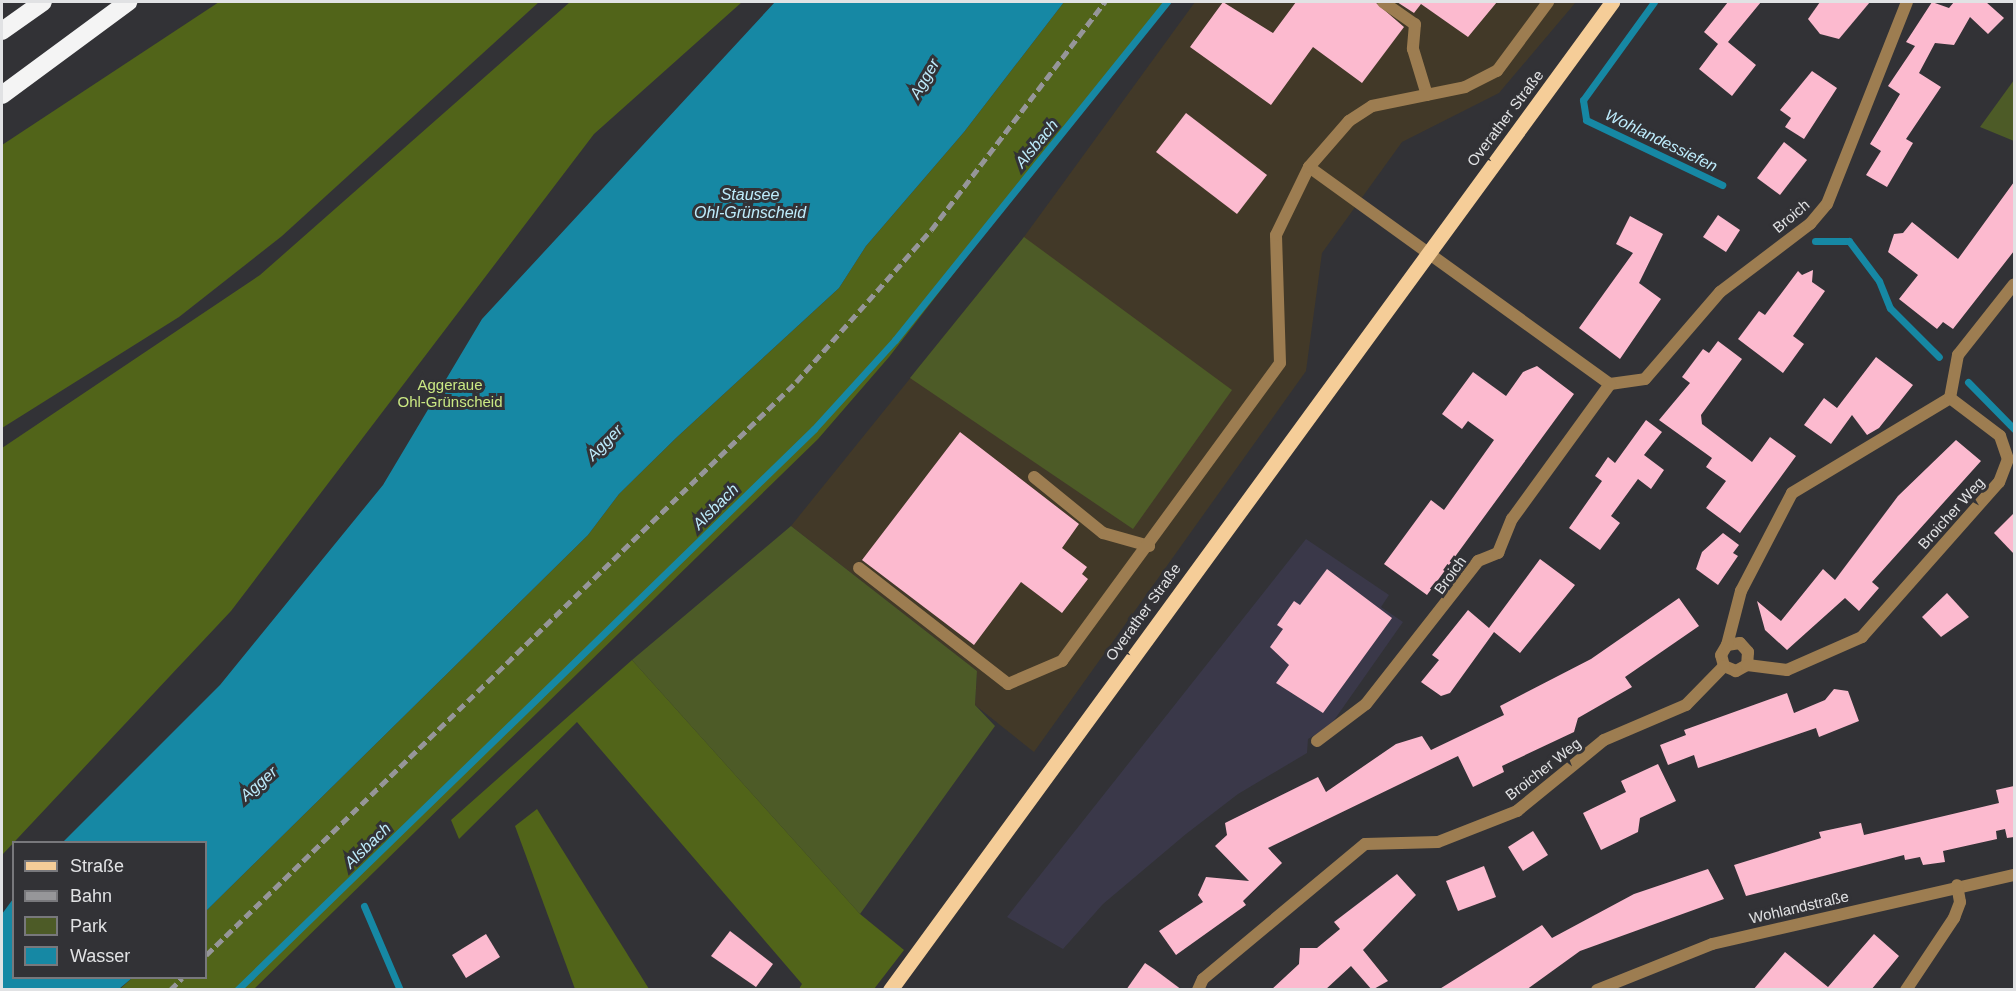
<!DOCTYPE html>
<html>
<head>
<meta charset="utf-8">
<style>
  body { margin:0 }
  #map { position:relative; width:2016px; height:991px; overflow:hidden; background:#323236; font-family:Helvetica,sans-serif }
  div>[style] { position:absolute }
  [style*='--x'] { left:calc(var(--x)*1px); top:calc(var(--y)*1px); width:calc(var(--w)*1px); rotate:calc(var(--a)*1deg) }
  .commercial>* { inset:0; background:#423928 }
  .education>* { inset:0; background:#3a3849 }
  .green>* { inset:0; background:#4d5b27 }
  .forest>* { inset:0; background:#516419 }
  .water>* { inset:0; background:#1688a4 }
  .stream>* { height:7px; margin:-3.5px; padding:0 3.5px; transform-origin:3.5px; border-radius:3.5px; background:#1688a4 }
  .building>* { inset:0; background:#fcbacf }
  .service>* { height:12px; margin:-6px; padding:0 6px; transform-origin:6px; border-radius:6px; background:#9d7d51 }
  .minor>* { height:12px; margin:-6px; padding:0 6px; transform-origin:6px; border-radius:6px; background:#9d7d51 }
  .primary>* { height:15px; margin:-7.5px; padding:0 7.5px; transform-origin:7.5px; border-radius:7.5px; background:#f5cd98 }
  .motorway>* { height:18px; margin:-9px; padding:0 9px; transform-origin:9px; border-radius:9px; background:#f4f4f4 }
  .rail>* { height:4.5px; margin-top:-2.25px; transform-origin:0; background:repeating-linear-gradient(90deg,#969699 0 9px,transparent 0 13.5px) }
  span { translate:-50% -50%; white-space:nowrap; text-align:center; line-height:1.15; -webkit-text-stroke:6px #323236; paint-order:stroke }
  .street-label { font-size:15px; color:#e1e2e4 }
  .park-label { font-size:15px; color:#cae883 }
  .water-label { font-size:16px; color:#beecfc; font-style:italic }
  .frame { position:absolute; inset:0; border:3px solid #e1e2e4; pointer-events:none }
  .legend { position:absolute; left:12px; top:841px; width:195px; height:138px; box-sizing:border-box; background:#323236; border:2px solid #78787c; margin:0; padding:8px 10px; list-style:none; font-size:18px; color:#e1e2e4 }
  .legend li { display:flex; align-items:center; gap:12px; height:30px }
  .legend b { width:30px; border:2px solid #78787c }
</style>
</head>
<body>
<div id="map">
  <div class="commercial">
    <i style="clip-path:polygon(1195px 2px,1576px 2px,1499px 93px,1402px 142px,1322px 253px,1306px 371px,1034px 752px,975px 705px,977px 671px,791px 526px,1021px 241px)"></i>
  </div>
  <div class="education">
    <i style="clip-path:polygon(1306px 539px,1389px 595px,1381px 607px,1403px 622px,1330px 726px,1308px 739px,1307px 753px,1238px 794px,1186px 834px,1103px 904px,1063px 949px,1007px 917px)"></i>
  </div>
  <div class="green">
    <i style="clip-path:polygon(2014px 80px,2014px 141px,1980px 127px)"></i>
    <i style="clip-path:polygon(1024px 237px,1232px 390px,1133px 529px,910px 378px)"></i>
    <i style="clip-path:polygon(791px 526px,977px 671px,975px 705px,995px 726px,860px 914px,632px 660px)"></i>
  </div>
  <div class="forest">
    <i style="clip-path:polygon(219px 2px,539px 2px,282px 236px,179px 317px,2px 428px,2px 145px)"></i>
    <i style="clip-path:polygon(570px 2px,742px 2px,594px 134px,231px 611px,2px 855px,2px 448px,260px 275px)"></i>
    <i style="clip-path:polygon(1064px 2px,1164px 2px,889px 357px,818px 439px,254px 989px,119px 990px,132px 978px,206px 978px,206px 911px,588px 535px,619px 494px,676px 438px,839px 288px,866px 246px,964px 132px)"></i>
    <i style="clip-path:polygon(632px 660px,860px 914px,904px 950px,874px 989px,799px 989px,802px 984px,577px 722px,459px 839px,451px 820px)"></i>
    <i style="clip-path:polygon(537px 809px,649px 989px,575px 989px,515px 826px)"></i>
  </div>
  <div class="water">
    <i style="clip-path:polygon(775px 2px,1064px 2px,964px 132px,866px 246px,839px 288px,676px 438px,619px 494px,588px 535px,206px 911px,206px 842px,63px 842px,220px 685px,383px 485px,482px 319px)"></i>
    <i style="clip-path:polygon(13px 899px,14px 978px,132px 978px,119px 989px,2px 989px,2px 914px)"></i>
  </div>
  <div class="stream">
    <i style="--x:1654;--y:2;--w:121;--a:125.9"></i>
    <i style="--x:1583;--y:100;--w:20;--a:81"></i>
    <i style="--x:1586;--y:120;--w:151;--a:25.5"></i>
    <i style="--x:1815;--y:241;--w:34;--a:0"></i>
    <i style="--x:1849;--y:241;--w:50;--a:53.1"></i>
    <i style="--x:1879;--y:281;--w:29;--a:68"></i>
    <i style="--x:1890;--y:308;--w:69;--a:45"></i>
    <i style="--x:1968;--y:382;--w:66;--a:45.6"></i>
    <i style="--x:364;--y:906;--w:91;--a:66.8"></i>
    <i style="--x:237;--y:990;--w:805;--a:-44.19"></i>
    <i style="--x:814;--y:429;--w:120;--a:-47.7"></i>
    <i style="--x:895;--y:340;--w:434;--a:-51.2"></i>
  </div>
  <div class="building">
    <i style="clip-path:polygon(1223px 2px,1273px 33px,1296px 2px,1375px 2px,1404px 27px,1362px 83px,1313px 47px,1271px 105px,1190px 47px)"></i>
    <i style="clip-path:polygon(1397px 2px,1497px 2px,1468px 37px,1421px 4px,1414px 13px)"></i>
    <i style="clip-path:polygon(1728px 2px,1761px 2px,1728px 42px,1756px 65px,1732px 96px,1699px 69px,1718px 44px,1704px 32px)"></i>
    <i style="clip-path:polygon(1820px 2px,1870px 2px,1839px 39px,1820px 34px,1808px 19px)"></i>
    <i style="clip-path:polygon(1932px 2px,1949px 8px,1954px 2px,1986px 2px,2004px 18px,1988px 34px,1970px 17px,1954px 45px,1935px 43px,1919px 73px,1941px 87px,1906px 139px,1913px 143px,1887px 187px,1866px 175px,1881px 151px,1870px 144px,1900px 94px,1888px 86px,1915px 46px,1906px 42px)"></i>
    <i style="clip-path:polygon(1812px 71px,1837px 88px,1804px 139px,1785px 127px,1791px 118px,1780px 110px)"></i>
    <i style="clip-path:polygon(1186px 113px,1267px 175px,1237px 214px,1156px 152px)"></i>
    <i style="clip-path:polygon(1784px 142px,1807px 160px,1780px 195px,1757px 178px)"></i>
    <i style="clip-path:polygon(2014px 182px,2014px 251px,1953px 329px,1943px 322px,1937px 329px,1899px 299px,1918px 275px,1888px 252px,1894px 234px,1903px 233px,1912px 222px,1958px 259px)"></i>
    <i style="clip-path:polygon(1718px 215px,1740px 230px,1726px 252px,1703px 237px)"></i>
    <i style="clip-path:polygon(1630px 216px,1663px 234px,1639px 283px,1661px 299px,1620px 359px,1579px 328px,1633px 253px,1616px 244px)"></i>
    <i style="clip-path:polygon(1813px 270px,1812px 282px,1825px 291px,1793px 336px,1804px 344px,1783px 373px,1738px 339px,1759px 311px,1765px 315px,1798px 271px,1802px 275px)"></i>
    <i style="clip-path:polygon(1718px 341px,1742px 359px,1701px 415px,1702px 424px,1752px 462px,1770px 437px,1796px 456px,1740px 533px,1706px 508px,1726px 481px,1706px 467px,1712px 458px,1659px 420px,1690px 383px,1682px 377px,1703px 349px,1709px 353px)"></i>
    <i style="clip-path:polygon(1876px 357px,1913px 385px,1879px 428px,1867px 435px,1852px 415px,1831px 444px,1804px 425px,1824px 398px,1837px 408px)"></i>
    <i style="clip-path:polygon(1537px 366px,1574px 394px,1427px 595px,1384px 564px,1431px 500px,1444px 510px,1494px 440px,1468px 421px,1462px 429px,1442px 414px,1473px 372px,1506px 396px,1523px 372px)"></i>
    <i style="clip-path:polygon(1646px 420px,1662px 432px,1644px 455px,1664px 470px,1651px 489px,1638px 479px,1611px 516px,1620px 523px,1600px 550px,1569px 528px,1602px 481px,1595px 476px,1608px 457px,1615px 463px)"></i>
    <i style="clip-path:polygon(960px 432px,1079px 524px,1062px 548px,1087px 567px,1082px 574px,1088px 579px,1062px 613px,1021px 582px,974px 645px,862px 560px)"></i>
    <i style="clip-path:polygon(1956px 440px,1981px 461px,1872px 582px,1879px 588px,1859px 611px,1845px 598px,1787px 650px,1765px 630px,1757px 601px,1781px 621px,1823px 569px,1835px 580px,1898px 496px)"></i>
    <i style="clip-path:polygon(2014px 513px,2014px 554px,1994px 533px)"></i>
    <i style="clip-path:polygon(1723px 533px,1739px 545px,1733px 553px,1738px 556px,1718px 585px,1696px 569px,1702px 552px)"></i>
    <i style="clip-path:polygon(1540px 559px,1575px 585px,1520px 653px,1494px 632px,1450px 693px,1441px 696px,1421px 682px,1439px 660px,1432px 655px,1468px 610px,1489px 628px)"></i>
    <i style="clip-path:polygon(1327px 569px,1392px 618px,1323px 713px,1276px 683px,1289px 665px,1270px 647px,1283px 629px,1277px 625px,1294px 601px,1300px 605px)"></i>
    <i style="clip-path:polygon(1947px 593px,1969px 617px,1941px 637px,1922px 617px)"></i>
    <i style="clip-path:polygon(1679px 598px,1699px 626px,1625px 677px,1632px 687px,1578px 718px,1574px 732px,1502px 766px,1504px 772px,1473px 787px,1458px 756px,1268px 848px,1282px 863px,1243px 901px,1246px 905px,1176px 955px,1159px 931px,1203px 902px,1198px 895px,1206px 877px,1249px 881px,1215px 846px,1227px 835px,1225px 823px,1318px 777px,1326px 792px,1396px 744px,1422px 736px,1431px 750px,1504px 715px,1500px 706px,1591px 659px)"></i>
    <i style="clip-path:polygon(1834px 689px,1848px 691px,1859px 721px,1819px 737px,1816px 728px,1698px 768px,1694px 755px,1668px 765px,1660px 745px,1686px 735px,1684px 730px,1787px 693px,1794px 713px,1825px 700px)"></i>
    <i style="clip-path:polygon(1658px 764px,1676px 801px,1640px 818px,1638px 832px,1601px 850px,1583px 813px,1626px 792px,1621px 781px)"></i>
    <i style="clip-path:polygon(2014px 786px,2014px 837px,2007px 838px,2005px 829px,1996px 831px,1997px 839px,1943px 851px,1945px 862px,1923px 865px,1920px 857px,1905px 860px,1904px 855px,1746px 896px,1734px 865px,1821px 838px,1819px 832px,1861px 823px,1864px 835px,1999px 803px,1996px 790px)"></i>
    <i style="clip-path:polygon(1533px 831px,1548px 855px,1523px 871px,1508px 847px)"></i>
    <i style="clip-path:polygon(1484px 866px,1496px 897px,1458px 911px,1446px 881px)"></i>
    <i style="clip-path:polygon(1708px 869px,1724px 899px,1580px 951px,1526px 990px,1438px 990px,1542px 925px,1552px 938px,1634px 894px)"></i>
    <i style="clip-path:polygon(1397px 874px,1416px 895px,1363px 950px,1388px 981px,1372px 990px,1351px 966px,1325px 990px,1271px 990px,1299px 964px,1300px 948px,1317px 948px,1340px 929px,1334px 922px)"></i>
    <i style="clip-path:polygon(730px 931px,773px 964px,756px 987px,711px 956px)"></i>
    <i style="clip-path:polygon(486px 934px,500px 957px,466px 978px,452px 955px)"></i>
    <i style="clip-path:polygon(1874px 934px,1899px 956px,1871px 990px,1753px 990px,1785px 952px,1828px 987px)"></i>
    <i style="clip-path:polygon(1145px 963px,1154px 969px,1182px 990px,1126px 990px)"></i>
  </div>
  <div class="service">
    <i style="--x:1383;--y:2;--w:39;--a:35"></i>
    <i style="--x:1415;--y:24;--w:25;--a:95"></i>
    <i style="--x:1413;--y:49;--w:48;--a:73.1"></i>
    <i style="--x:1034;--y:477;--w:89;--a:39.1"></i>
    <i style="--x:1103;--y:533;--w:48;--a:15.8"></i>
    <i style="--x:859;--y:568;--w:189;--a:37.9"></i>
  </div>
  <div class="minor">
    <i style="--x:1309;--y:167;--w:371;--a:35.8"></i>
    <i style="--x:1610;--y:384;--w:35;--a:-8"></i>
    <i style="--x:1645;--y:379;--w:115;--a:-49.2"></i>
    <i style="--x:1720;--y:292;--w:113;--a:-37.1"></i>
    <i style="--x:1810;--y:224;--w:26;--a:-50"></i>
    <i style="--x:1827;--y:204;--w:217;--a:-68.4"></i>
    <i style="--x:1950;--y:398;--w:44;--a:-79.5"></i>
    <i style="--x:1958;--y:355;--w:90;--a:-51.7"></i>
    <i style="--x:1740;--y:643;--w:12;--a:48"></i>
    <i style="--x:1748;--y:652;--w:13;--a:94"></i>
    <i style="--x:1747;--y:665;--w:13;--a:151"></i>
    <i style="--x:1736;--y:671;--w:13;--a:-157"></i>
    <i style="--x:1724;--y:666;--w:11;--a:-105"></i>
    <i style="--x:1721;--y:655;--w:12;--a:-59"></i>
    <i style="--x:1727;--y:645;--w:13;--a:-9"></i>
    <i style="--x:1727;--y:645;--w:56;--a:-75.5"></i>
    <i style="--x:1741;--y:591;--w:110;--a:-62.5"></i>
    <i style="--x:1792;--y:493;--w:184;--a:-31"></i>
    <i style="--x:1950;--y:398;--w:63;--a:37.2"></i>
    <i style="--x:2000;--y:436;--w:24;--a:71"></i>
    <i style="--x:2008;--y:459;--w:25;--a:111"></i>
    <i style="--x:1999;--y:482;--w:207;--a:131.5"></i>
    <i style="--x:1862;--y:637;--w:82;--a:156.3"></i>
    <i style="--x:1787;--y:670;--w:40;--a:-172.9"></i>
    <i style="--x:1008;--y:684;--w:59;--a:-23.1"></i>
    <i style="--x:1062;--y:661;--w:369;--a:-53.8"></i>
    <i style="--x:1280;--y:363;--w:128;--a:-91.8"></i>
    <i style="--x:1276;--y:235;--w:76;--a:-64.1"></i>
    <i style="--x:1309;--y:167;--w:61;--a:-49"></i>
    <i style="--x:1349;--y:121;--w:27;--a:-33"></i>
    <i style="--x:1372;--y:106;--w:95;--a:-11.5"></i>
    <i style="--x:1465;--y:87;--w:36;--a:-27"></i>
    <i style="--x:1497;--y:71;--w:86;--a:-53.5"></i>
    <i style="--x:1317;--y:741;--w:61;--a:-37.1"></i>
    <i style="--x:1366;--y:704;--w:182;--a:-51.9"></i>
    <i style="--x:1478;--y:561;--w:22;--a:-22"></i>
    <i style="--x:1498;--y:553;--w:37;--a:-68"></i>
    <i style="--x:1512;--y:519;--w:167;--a:-54"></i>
    <i style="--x:1198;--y:990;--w:12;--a:-66"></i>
    <i style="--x:1203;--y:979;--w:211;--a:-39.8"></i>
    <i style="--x:1365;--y:844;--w:73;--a:-1.6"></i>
    <i style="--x:1438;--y:842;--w:85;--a:-21.4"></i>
    <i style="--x:1517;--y:811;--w:112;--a:-39.2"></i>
    <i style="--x:1604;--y:740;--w:89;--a:-23.1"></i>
    <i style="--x:1686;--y:705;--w:54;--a:-45.7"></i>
    <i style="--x:1597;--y:990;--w:124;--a:-21.8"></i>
    <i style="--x:1712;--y:944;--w:310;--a:-12.9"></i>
    <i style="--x:1906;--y:990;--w:87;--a:-56.3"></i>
    <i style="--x:1954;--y:918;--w:17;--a:-69"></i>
    <i style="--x:1960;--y:902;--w:17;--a:-100"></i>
  </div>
  <div class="primary">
    <i style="--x:890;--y:990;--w:1224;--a:-53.84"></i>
  </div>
  <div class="motorway">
    <i style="--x:2;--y:31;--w:50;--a:-35.3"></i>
    <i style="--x:2;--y:95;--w:157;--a:-36.4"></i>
  </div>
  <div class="rail">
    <i style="--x:206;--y:955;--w:822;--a:-44.16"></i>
    <i style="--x:796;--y:382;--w:203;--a:-48.4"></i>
    <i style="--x:931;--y:230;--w:287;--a:-52.7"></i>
    <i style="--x:170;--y:990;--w:17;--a:-45"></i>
  </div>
  <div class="street-label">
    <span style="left:1505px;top:118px;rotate:-53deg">Overather Straße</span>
    <span style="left:1791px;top:216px;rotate:-40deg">Broich</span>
    <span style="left:1951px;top:513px;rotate:-48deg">Broicher Weg</span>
    <span style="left:1450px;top:575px;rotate:-54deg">Broich</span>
    <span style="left:1143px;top:612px;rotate:-54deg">Overather Straße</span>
    <span style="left:1543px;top:769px;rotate:-38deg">Broicher Weg</span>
    <span style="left:1799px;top:907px;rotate:-13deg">Wohlandstraße</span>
  </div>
  <div class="park-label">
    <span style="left:450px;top:393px">Aggeraue<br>Ohl-Grünscheid</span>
  </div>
  <div class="water-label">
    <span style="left:925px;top:79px;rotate:-60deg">Agger</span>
    <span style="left:1661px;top:141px;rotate:26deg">Wohlandessiefen</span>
    <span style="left:1037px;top:144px;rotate:-50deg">Alsbach</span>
    <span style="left:750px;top:204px">Stausee<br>Ohl-Grünscheid</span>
    <span style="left:605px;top:443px;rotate:-45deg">Agger</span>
    <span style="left:716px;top:507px;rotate:-45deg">Alsbach</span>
    <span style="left:259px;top:784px;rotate:-41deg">Agger</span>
    <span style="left:368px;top:846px;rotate:-44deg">Alsbach</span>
  </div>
  <div class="frame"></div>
  <ul class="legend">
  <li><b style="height:8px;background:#f5cd98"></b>Straße</li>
  <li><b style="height:8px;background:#969699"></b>Bahn</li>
  <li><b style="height:16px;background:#4d5b27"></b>Park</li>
  <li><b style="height:16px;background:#1688a4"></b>Wasser</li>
  </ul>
</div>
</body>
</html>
